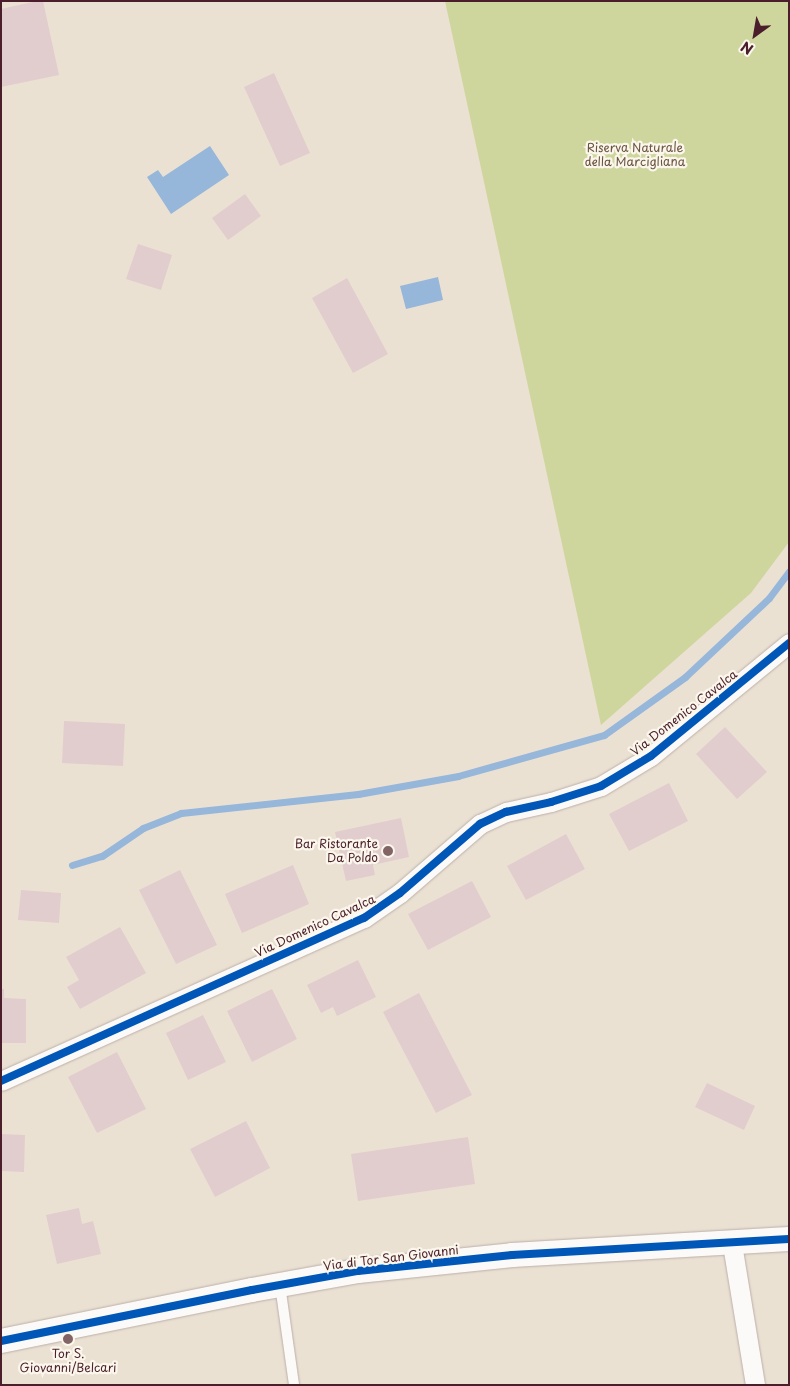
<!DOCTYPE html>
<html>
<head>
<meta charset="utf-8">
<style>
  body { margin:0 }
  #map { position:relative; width:790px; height:1386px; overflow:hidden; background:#ebe1d3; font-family:"Playpen Sans",sans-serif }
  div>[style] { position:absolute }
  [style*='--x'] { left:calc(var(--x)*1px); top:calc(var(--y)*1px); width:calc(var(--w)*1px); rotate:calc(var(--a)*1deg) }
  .green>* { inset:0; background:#ced69d }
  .water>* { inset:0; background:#96b6da }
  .stream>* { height:7px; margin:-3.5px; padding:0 3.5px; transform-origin:3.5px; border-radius:3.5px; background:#96b6da }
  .building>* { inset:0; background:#e1cdcd }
  .roads { filter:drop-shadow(0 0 1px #bbb0a9) drop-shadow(0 0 1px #bbb0a9) }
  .service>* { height:10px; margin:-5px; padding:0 5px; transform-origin:5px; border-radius:5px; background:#fcfaf8 }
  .minor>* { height:19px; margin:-9.5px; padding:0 9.5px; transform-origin:9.5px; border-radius:9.5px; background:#fcfaf8 }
  .tertiary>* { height:24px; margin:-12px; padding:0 12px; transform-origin:12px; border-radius:12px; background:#fcfaf8 }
  .cycleway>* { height:8px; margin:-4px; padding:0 4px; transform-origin:4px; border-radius:4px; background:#0057b8 }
  .dots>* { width:14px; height:14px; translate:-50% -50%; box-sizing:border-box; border:2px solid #fbf7ec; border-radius:50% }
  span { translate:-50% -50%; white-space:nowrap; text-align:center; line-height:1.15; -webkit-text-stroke:4.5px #fbf7ec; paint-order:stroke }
  .park-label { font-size:12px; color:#6a5340 }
  .street-label { font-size:12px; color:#4a1f2b }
  .poi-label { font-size:12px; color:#4a1f2b }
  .right { translate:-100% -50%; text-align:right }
  .frame { position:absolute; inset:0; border:2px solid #4a1f2b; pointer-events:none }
  .north { position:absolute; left:730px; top:10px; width:50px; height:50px; -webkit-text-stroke:4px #fbf7ec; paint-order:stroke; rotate:212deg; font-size:14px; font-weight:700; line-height:20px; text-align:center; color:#4a1f2b }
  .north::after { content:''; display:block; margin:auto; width:18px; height:22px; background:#4a1f2b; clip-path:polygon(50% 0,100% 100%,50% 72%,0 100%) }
</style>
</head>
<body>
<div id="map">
  <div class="green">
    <i style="clip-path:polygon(445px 1px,789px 1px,789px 542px,751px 593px,601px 725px)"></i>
  </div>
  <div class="water">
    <i style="clip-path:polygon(210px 146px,229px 175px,171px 214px,147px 177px,158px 170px,163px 177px)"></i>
    <i style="clip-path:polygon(438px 277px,443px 300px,406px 309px,400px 286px)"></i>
  </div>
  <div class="stream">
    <i style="--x:72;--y:865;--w:31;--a:-17"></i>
    <i style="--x:102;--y:856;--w:50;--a:-34.3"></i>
    <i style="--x:143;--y:828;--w:41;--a:-21.5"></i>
    <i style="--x:181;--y:813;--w:178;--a:-6.1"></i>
    <i style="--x:358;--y:794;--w:102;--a:-10.2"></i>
    <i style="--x:458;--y:776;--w:152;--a:-15.7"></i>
    <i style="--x:604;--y:735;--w:100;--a:-35.6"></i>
    <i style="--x:685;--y:677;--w:115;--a:-43.2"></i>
    <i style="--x:769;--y:598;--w:34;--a:-53"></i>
  </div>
  <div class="building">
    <i style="clip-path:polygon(37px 1px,43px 1px,59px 75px,1px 87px,1px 9px)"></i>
    <i style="clip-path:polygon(274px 73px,310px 153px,280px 166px,244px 87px)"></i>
    <i style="clip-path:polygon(245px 194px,261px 216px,228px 240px,212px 218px)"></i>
    <i style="clip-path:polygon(138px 244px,172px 255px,161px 290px,126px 279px)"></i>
    <i style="clip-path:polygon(347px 278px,388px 354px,353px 373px,312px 298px)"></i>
    <i style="clip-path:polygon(64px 721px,125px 724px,123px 766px,62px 763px)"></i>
    <i style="clip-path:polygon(725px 727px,767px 772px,737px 799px,696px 754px)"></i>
    <i style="clip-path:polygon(669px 783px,688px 821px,629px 851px,609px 814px)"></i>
    <i style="clip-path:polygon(401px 818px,409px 857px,373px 865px,375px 875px,346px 881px,335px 832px)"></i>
    <i style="clip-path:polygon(566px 834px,585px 869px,526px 900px,507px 866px)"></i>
    <i style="clip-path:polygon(293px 865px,309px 904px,242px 933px,225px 894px)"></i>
    <i style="clip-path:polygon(180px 870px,217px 945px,176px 964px,139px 890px)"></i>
    <i style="clip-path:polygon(472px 881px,491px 917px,428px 950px,408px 914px)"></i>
    <i style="clip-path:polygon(21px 890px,61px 893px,59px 923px,18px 920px)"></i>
    <i style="clip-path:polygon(120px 927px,146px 973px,80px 1009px,67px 987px,79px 980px,66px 957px)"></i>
    <i style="clip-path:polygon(358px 960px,376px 997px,337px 1016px,333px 1007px,321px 1013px,307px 985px)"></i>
    <i style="clip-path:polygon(1px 989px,4px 989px,4px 998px,26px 999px,26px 1043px,1px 1043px)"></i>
    <i style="clip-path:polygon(272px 989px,297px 1039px,252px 1062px,227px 1011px)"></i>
    <i style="clip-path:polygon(419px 993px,472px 1095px,436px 1113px,383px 1012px)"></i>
    <i style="clip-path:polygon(203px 1015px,226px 1062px,188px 1080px,166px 1033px)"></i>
    <i style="clip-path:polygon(117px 1052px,146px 1109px,97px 1133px,68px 1077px)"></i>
    <i style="clip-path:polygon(707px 1083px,755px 1106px,744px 1130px,695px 1107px)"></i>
    <i style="clip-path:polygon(246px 1121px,270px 1168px,215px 1197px,190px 1149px)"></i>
    <i style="clip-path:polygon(1px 1134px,25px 1135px,24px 1172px,1px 1171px)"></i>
    <i style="clip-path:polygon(468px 1137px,475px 1184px,358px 1201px,351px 1154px)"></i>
    <i style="clip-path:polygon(79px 1208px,82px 1224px,93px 1221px,101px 1254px,57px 1264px,46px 1215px)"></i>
  </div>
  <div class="roads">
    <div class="service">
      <i style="--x:280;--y:1285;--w:101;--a:82"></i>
    </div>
    <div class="minor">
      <i style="--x:1;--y:1081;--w:398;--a:-24.2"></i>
      <i style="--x:364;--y:918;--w:44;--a:-34.8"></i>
      <i style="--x:400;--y:893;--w:106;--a:-40.8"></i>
      <i style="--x:480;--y:824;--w:29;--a:-25"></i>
      <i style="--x:506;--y:812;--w:46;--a:-12.5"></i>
      <i style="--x:551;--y:802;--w:52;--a:-17.7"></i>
      <i style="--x:601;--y:786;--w:58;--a:-31"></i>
      <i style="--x:651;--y:756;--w:178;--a:-39.3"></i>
      <i style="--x:732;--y:1244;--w:143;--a:80.7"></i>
    </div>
    <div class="tertiary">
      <i style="--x:1;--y:1341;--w:256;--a:-11.5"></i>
      <i style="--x:252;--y:1290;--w:108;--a:-10.2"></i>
      <i style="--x:358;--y:1271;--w:155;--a:-5.9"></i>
      <i style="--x:512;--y:1255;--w:277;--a:-3.3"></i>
    </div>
  </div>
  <div class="cycleway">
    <i style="--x:1;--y:1081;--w:398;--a:-24.2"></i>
    <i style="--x:364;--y:918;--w:44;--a:-34.8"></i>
    <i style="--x:400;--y:893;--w:106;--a:-40.8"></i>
    <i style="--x:480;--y:824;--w:29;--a:-25"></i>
    <i style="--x:506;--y:812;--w:46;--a:-12.5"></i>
    <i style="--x:551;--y:802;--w:52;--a:-17.7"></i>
    <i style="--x:601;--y:786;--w:58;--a:-31"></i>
    <i style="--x:651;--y:756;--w:178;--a:-39.3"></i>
    <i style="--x:1;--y:1341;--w:256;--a:-11.5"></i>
    <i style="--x:252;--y:1290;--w:108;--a:-10.2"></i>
    <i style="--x:358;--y:1271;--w:155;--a:-5.9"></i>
    <i style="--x:512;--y:1255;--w:277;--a:-3.3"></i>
  </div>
  <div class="dots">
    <i style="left:388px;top:851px;background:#826366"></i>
    <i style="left:68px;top:1339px;background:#826366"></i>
  </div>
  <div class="park-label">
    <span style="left:635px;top:155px">Riserva Naturale<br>della Marcigliana</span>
  </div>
  <div class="street-label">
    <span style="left:684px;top:713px;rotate:-38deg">Via Domenico Cavalca</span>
    <span style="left:315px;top:926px;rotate:-25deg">Via Domenico Cavalca</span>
    <span style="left:391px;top:1258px;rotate:-7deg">Via di Tor San Giovanni</span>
  </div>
  <div class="poi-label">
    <span class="right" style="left:378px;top:851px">Bar Ristorante<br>Da Poldo</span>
    <span style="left:68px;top:1361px">Tor S.<br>Giovanni/Belcari</span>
  </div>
  <div class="frame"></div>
  <div class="north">N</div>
</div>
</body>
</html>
